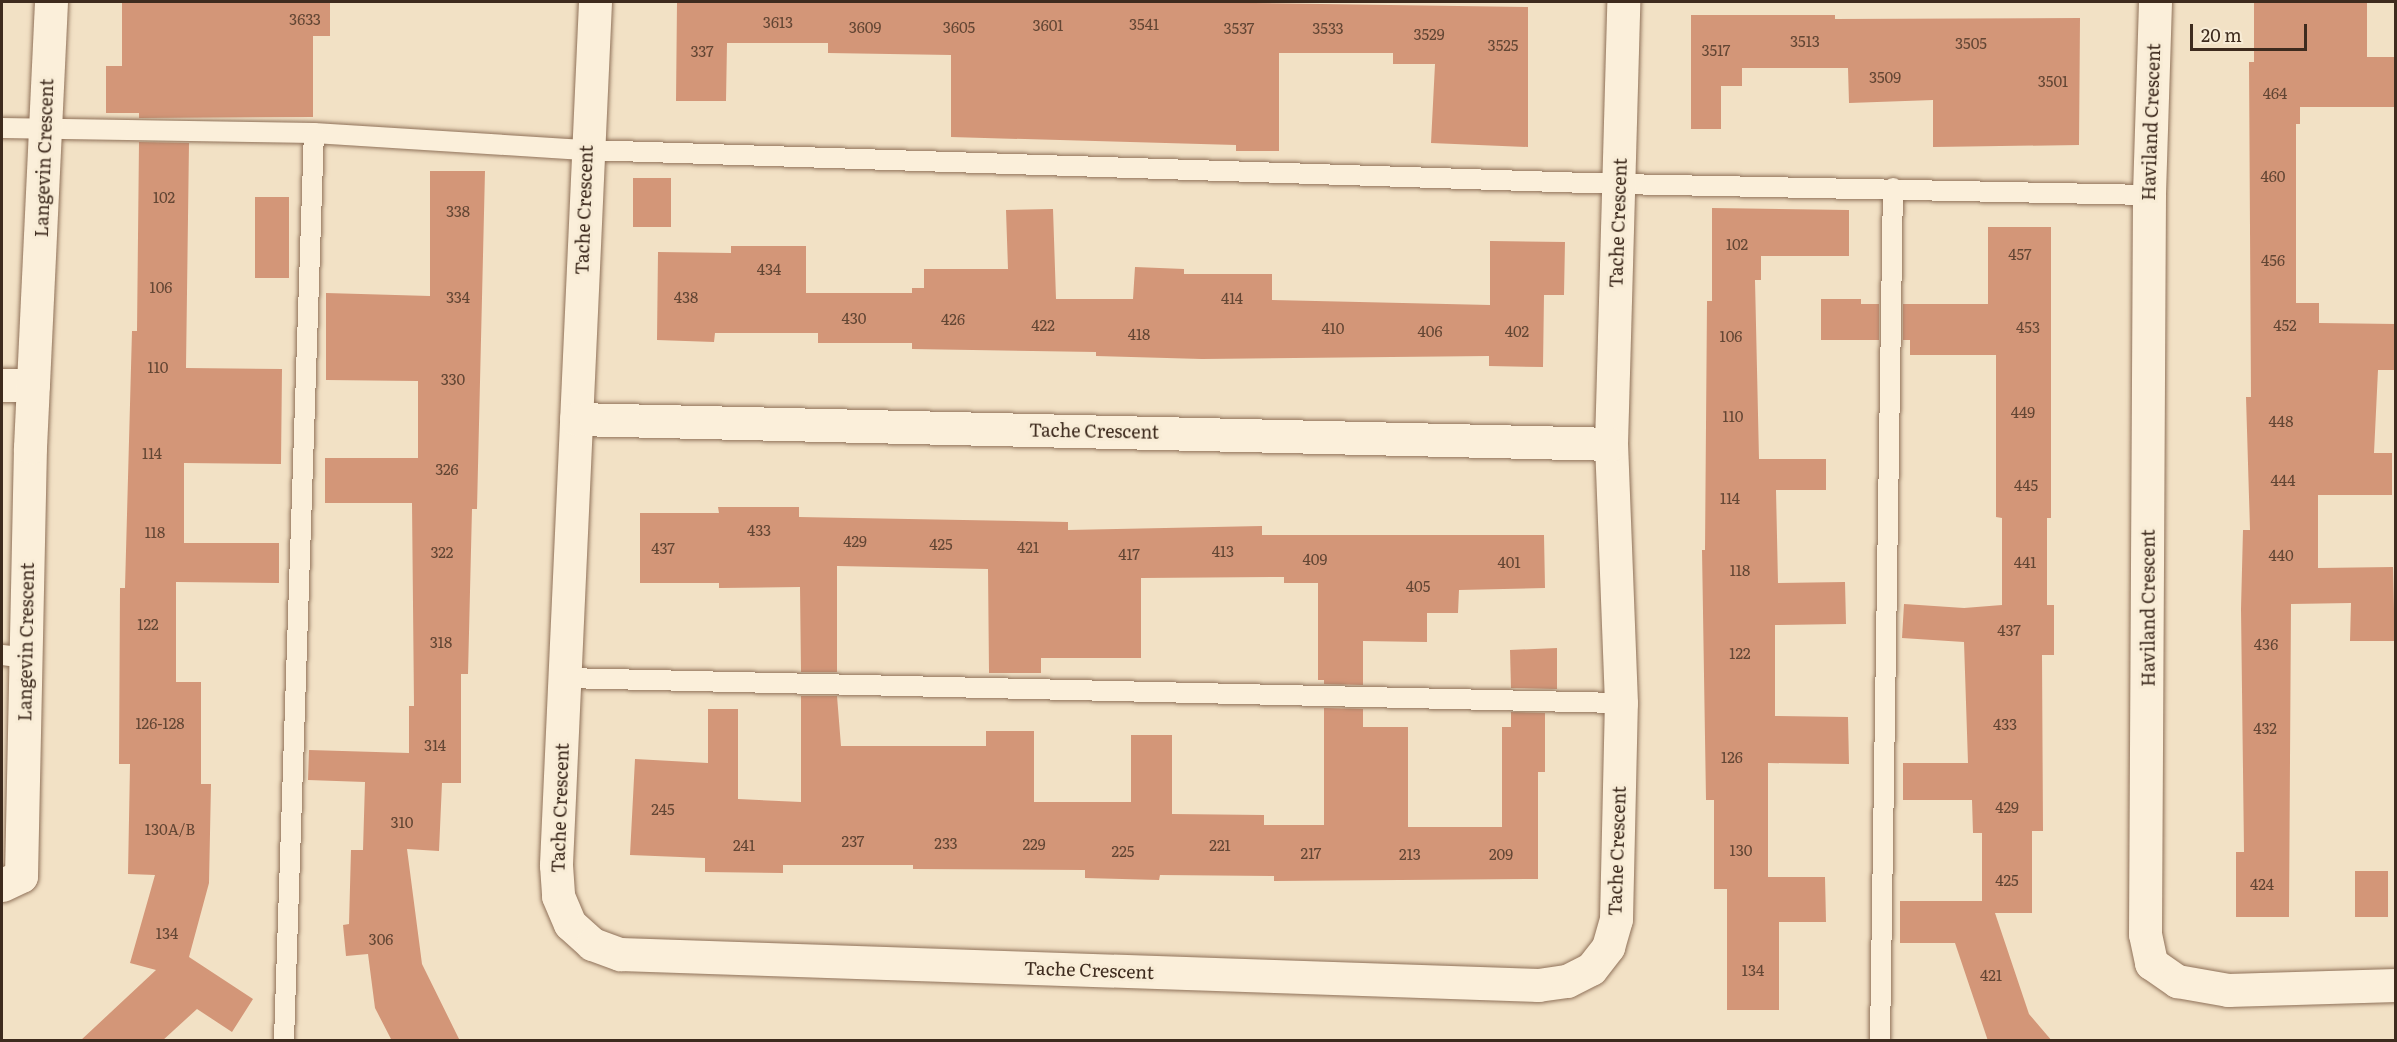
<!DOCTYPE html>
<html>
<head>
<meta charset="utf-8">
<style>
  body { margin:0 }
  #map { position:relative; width:2397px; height:1042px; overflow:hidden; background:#f2e1c5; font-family:Literata,serif }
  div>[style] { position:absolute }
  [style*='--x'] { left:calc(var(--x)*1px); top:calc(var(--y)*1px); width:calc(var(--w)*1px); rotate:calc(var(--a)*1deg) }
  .building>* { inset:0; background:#d39678 }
  .roads { filter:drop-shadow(0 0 2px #8f7159) drop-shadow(0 0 2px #8f7159) }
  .service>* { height:20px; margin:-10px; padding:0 10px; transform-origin:10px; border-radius:10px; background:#fbefda }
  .minor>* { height:33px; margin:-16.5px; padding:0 16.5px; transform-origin:16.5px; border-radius:16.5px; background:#fbefda }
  span { translate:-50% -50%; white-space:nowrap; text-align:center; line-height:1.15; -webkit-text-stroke:6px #f8ecd6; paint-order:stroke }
  .number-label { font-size:15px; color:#634634 }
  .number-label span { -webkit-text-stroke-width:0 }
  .street-label { font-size:18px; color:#3e2b1e }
  .frame { position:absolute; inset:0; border:3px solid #3e2b1e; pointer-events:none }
  .scale { position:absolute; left:2190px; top:24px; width:117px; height:27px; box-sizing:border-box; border:3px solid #3e2b1e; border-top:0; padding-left:8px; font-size:18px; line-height:21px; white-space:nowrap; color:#3e2b1e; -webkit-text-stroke:4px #f8ecd6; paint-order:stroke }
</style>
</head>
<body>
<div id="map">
  <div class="building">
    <i style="clip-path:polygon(122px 2px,330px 2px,330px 36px,313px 36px,313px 117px,139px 118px,139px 113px,106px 113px,106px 66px,122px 66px)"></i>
    <i style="clip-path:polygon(677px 2px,1182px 2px,1528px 7px,1528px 147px,1431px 143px,1435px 64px,1393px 64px,1393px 53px,1279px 53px,1279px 151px,1236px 151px,1236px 145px,951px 137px,951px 55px,828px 53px,828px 43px,727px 43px,726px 101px,676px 101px)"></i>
    <i style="clip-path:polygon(2254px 2px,2367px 2px,2367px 57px,2396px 57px,2396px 107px,2300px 107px,2300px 124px,2296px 124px,2296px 303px,2319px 303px,2319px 323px,2396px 324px,2396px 370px,2378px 370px,2374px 453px,2392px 453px,2392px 495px,2318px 495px,2318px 568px,2393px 567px,2394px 609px,2394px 641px,2350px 641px,2351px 603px,2291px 604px,2289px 917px,2236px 917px,2236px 852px,2244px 852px,2241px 609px,2243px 530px,2250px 530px,2246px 397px,2251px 397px,2249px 62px,2254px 62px)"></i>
    <i style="clip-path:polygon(1691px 15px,1835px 15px,1835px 19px,2080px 18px,2079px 145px,1933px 147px,1933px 100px,1849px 103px,1848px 68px,1742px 68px,1742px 86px,1721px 86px,1721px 129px,1691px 129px)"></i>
    <i style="clip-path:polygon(139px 142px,189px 143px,186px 368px,282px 369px,281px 464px,184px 463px,184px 543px,279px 543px,279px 583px,176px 582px,176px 682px,201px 682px,201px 784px,211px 784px,209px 883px,189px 957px,253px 999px,232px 1032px,197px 1009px,162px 1041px,80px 1041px,156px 970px,130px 963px,155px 875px,128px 874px,130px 764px,119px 764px,120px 588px,125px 588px,132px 331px,137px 331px)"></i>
    <i style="clip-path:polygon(430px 171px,485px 171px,477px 509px,472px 509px,468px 674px,461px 674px,461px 783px,442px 783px,439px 851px,407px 849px,422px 964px,460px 1041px,392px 1041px,375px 1008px,368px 954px,346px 956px,343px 925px,349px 924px,351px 850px,363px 850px,365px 782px,308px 780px,309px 750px,409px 753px,409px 706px,414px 706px,412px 503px,325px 503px,325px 458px,418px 458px,418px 381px,326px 380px,326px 293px,430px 296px)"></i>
    <i style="clip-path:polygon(633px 178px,671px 178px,671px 227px,633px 227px)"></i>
    <i style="clip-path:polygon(255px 197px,289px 197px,289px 278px,255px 278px)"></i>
    <i style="clip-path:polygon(1712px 208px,1849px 210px,1849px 256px,1761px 256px,1761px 280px,1755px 280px,1759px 459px,1826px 459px,1826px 490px,1776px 490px,1778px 583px,1845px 582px,1846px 624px,1775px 625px,1775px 716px,1848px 717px,1849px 764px,1768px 763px,1768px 877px,1825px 877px,1826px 922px,1779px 922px,1779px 1010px,1727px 1010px,1727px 889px,1714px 889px,1714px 800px,1706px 800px,1702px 550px,1705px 550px,1707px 301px,1712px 301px)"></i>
    <i style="clip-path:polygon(1053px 209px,1056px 299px,1133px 299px,1135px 267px,1184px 269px,1184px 274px,1272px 274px,1272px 300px,1490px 305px,1490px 241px,1565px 242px,1564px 295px,1544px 295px,1543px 367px,1489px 366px,1489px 356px,1202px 359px,1096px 356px,1096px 352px,912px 349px,912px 343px,818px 343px,818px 333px,715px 333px,714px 342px,657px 340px,658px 252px,731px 253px,731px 246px,806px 246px,806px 293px,912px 293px,912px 288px,924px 288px,924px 269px,1008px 269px,1006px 210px)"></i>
    <i style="clip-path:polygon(1988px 227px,2051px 227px,2051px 518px,2047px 518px,2047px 605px,2054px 605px,2054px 655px,2042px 655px,2043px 831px,2032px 831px,2032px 913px,1995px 913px,2029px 1014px,2052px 1041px,1988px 1041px,1955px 943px,1900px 943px,1900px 901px,1982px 901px,1982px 833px,1973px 833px,1972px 800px,1903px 800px,1903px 763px,1968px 763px,1964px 642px,1902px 638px,1904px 604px,1964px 608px,2002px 605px,2002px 518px,1996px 517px,1996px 355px,1910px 355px,1910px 340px,1903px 340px,1903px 304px,1988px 304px)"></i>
    <i style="clip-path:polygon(1821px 299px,1861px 299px,1861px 304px,1879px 304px,1879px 340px,1821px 340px)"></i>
    <i style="clip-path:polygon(718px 507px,799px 507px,799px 517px,1068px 522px,1068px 530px,1262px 526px,1262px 535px,1544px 535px,1545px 588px,1459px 590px,1458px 613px,1427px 613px,1427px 642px,1363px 641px,1363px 685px,1324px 684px,1324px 680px,1318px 680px,1318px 583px,1284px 583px,1284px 577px,1141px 578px,1141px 658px,1041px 658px,1041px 673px,989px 673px,988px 569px,837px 566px,837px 672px,801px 672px,800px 587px,719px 588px,719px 583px,640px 583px,640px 513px,719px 513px)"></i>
    <i style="clip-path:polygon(1557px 648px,1557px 689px,1511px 688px,1510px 650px)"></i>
    <i style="clip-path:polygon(801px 696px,837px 696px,841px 746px,986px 746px,986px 731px,1034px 731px,1034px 802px,1131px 802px,1131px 735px,1172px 735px,1172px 814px,1264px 815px,1264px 825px,1324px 825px,1324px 708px,1363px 709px,1363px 727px,1408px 727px,1408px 827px,1502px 827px,1502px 727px,1511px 727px,1511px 712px,1545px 713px,1545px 772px,1538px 772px,1538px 879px,1274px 881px,1274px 876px,1160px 875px,1159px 880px,1085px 878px,1085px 870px,913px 869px,913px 865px,783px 865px,783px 873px,705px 872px,705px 858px,630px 855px,635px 759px,708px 763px,708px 709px,738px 709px,738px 799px,801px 802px)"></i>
    <i style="clip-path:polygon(2355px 871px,2388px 871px,2388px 917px,2355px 917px)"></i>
  </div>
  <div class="roads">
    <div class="service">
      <i style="--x:2;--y:128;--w:312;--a:0.9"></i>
      <i style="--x:314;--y:133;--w:274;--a:3.6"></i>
      <i style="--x:587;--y:150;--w:1033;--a:1.89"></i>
      <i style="--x:1619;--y:184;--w:530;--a:1.19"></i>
      <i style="--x:2;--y:655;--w:23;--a:7"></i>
      <i style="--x:565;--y:678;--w:1056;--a:1.36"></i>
      <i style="--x:284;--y:1040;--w:907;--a:-88.11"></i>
      <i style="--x:1880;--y:1040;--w:852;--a:-89.13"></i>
    </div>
    <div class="minor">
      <i style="--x:595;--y:2;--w:864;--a:92.59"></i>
      <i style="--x:556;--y:865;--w:31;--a:86"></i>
      <i style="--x:558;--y:896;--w:30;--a:67"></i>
      <i style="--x:570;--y:924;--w:30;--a:42"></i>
      <i style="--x:592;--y:944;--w:30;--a:20"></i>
      <i style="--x:620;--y:954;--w:919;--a:1.93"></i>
      <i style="--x:1538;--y:985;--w:29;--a:-8"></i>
      <i style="--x:1567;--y:981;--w:27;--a:-27"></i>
      <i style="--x:1591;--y:969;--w:28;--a:-52"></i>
      <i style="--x:1608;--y:947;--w:29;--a:-74"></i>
      <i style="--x:1616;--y:919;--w:216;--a:-88.7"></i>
      <i style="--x:1621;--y:703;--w:259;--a:-92.2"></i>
      <i style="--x:1611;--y:444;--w:442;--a:-88.4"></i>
      <i style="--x:2155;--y:2;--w:193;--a:91.8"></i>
      <i style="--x:2149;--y:195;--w:739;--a:90.31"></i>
      <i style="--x:2145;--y:934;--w:30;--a:78"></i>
      <i style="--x:2151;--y:963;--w:32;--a:35"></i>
      <i style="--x:2177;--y:981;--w:52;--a:10"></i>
      <i style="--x:2228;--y:990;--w:168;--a:-1.7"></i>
      <i style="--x:2;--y:385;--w:31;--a:0"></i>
      <i style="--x:576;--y:419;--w:1035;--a:1.38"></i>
      <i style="--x:2;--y:885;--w:21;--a:-25"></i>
      <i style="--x:21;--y:876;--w:429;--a:-88.8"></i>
      <i style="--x:30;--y:447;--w:445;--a:-87.3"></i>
    </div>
  </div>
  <div class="number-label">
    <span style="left:305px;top:19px">3633</span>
    <span style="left:778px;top:22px">3613</span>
    <span style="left:1144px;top:24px">3541</span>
    <span style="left:1048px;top:25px">3601</span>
    <span style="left:865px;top:27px">3609</span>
    <span style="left:959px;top:27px">3605</span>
    <span style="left:1239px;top:28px">3537</span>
    <span style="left:1328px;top:28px">3533</span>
    <span style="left:1429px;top:34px">3529</span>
    <span style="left:1805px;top:41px">3513</span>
    <span style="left:1971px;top:43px">3505</span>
    <span style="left:1503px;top:45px">3525</span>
    <span style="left:1716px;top:50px">3517</span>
    <span style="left:702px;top:51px">337</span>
    <span style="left:1885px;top:77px">3509</span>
    <span style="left:2053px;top:81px">3501</span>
    <span style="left:2275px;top:93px">464</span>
    <span style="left:2273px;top:176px">460</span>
    <span style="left:164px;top:197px">102</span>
    <span style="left:458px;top:211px">338</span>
    <span style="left:1737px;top:244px">102</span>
    <span style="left:2020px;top:254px">457</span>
    <span style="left:2273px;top:260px">456</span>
    <span style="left:769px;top:269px">434</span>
    <span style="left:161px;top:287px">106</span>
    <span style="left:458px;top:297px">334</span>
    <span style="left:686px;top:297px">438</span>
    <span style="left:1232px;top:298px">414</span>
    <span style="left:854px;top:318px">430</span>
    <span style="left:953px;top:319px">426</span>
    <span style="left:1043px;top:325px">422</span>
    <span style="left:2285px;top:325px">452</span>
    <span style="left:2028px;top:327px">453</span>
    <span style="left:1333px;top:328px">410</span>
    <span style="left:1430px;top:331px">406</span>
    <span style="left:1517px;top:331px">402</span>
    <span style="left:1139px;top:334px">418</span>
    <span style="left:1731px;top:336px">106</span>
    <span style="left:158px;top:367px">110</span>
    <span style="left:453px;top:379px">330</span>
    <span style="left:2023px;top:412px">449</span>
    <span style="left:1733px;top:416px">110</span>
    <span style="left:2281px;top:421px">448</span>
    <span style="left:152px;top:453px">114</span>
    <span style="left:447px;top:469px">326</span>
    <span style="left:2283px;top:480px">444</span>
    <span style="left:2026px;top:485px">445</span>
    <span style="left:1730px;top:498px">114</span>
    <span style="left:759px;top:530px">433</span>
    <span style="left:155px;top:532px">118</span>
    <span style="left:855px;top:541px">429</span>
    <span style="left:941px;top:544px">425</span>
    <span style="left:1028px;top:547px">421</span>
    <span style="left:663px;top:548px">437</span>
    <span style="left:1223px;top:551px">413</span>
    <span style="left:442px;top:552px">322</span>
    <span style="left:1129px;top:554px">417</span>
    <span style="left:2281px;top:555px">440</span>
    <span style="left:1315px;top:559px">409</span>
    <span style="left:1509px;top:562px">401</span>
    <span style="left:2025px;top:562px">441</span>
    <span style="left:1740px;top:570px">118</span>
    <span style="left:1418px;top:586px">405</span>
    <span style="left:148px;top:624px">122</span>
    <span style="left:2009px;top:630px">437</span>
    <span style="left:441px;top:642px">318</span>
    <span style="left:2266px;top:644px">436</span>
    <span style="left:1740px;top:653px">122</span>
    <span style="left:160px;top:723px">126-128</span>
    <span style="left:2005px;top:724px">433</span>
    <span style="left:2265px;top:728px">432</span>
    <span style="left:435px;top:745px">314</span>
    <span style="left:1732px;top:757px">126</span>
    <span style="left:2007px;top:807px">429</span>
    <span style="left:663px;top:809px">245</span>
    <span style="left:402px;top:822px">310</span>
    <span style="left:170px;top:829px">130A/B</span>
    <span style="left:853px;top:841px">237</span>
    <span style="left:946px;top:843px">233</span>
    <span style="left:1034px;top:844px">229</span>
    <span style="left:744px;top:845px">241</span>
    <span style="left:1220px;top:845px">221</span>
    <span style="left:1741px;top:850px">130</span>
    <span style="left:1123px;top:851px">225</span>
    <span style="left:1311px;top:853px">217</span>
    <span style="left:1410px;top:854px">213</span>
    <span style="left:1501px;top:854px">209</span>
    <span style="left:2007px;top:880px">425</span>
    <span style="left:2262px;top:884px">424</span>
    <span style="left:167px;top:933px">134</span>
    <span style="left:381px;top:939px">306</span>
    <span style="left:1753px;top:970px">134</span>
    <span style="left:1991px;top:975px">421</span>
  </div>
  <div class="street-label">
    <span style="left:2151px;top:122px;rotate:-88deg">Haviland Crescent</span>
    <span style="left:44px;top:158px;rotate:-88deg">Langevin Crescent</span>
    <span style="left:584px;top:210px;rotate:-88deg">Tache Crescent</span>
    <span style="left:1618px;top:223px;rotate:-88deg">Tache Crescent</span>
    <span style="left:1094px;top:431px;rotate:1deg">Tache Crescent</span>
    <span style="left:2148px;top:608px;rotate:-90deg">Haviland Crescent</span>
    <span style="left:26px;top:642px;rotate:-89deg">Langevin Crescent</span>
    <span style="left:560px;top:808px;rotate:-88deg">Tache Crescent</span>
    <span style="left:1617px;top:851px;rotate:-88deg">Tache Crescent</span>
    <span style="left:1089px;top:970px;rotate:2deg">Tache Crescent</span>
  </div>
  <div class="frame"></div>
  <div class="scale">20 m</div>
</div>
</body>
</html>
